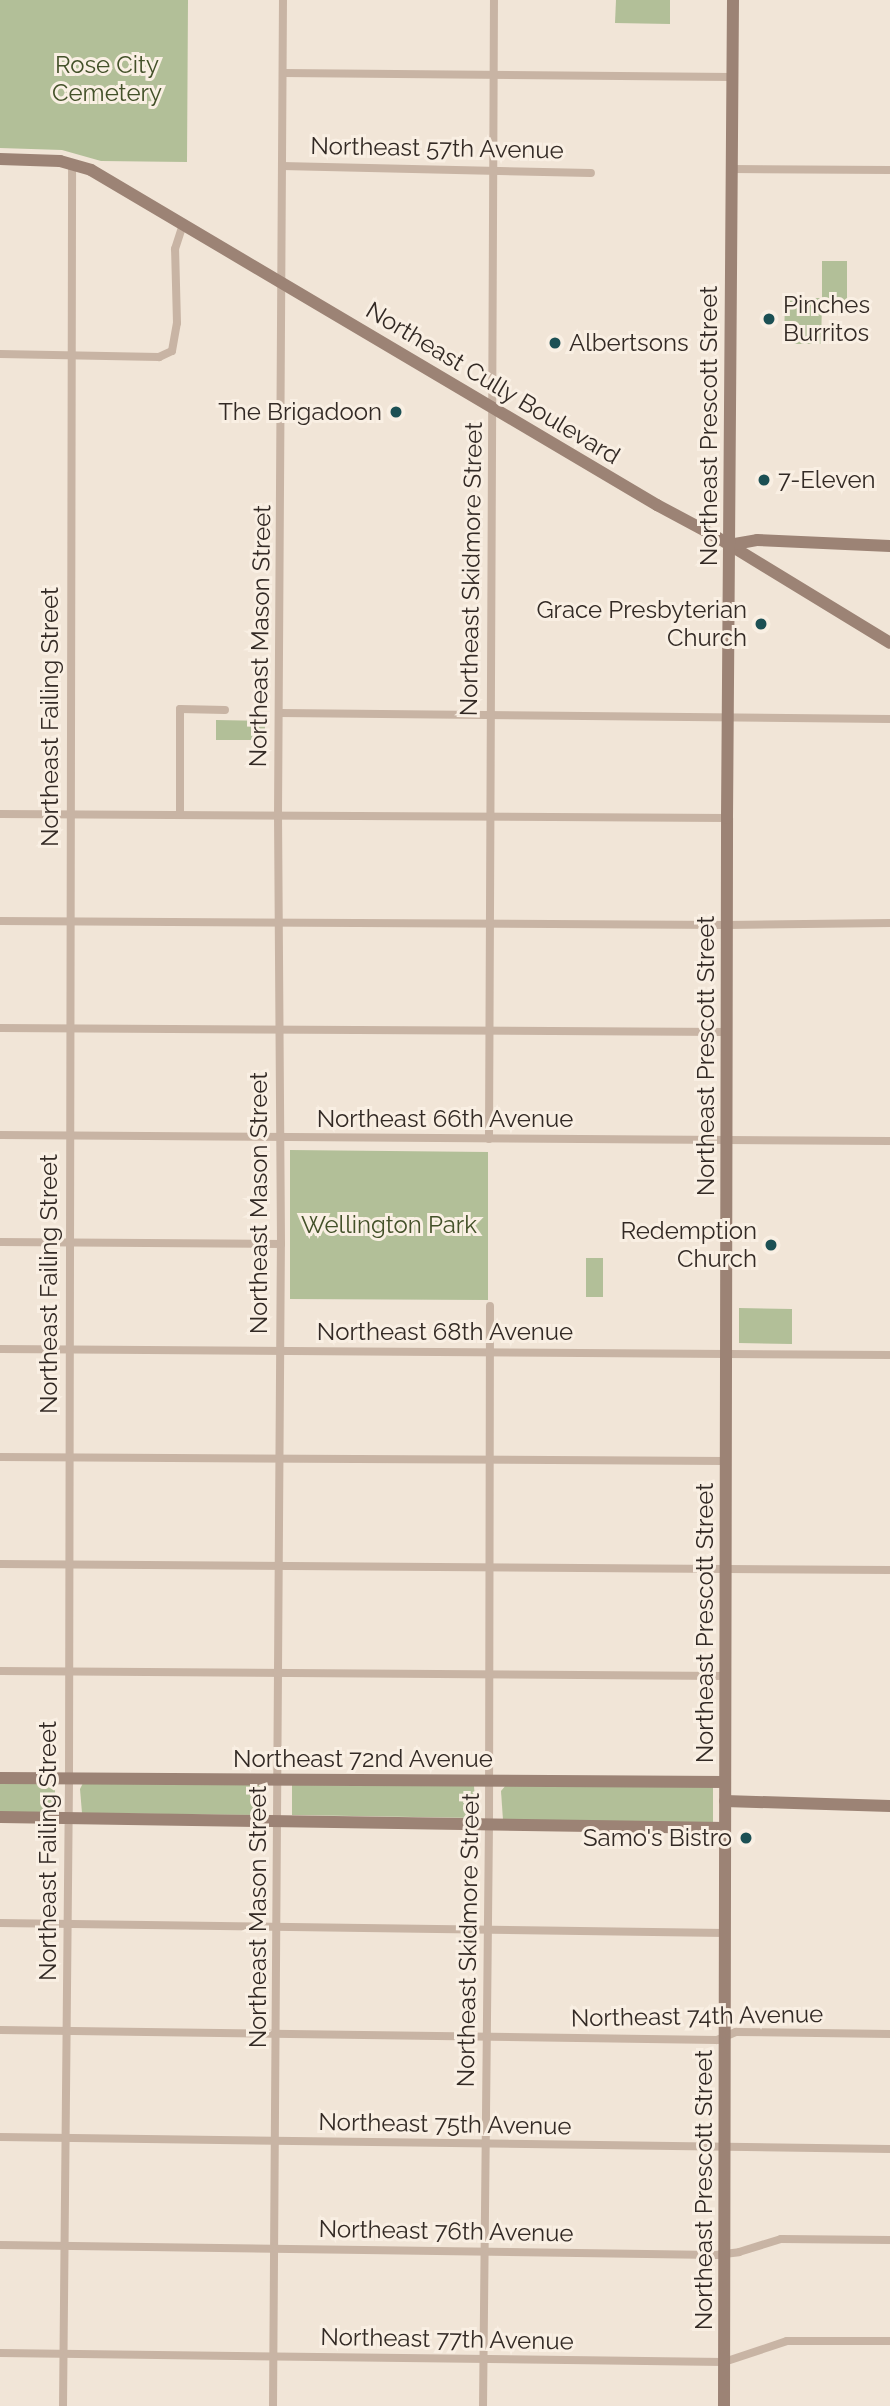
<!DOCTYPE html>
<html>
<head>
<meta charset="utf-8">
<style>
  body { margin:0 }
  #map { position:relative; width:890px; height:2406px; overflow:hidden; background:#f1e5d7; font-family:Raleway,sans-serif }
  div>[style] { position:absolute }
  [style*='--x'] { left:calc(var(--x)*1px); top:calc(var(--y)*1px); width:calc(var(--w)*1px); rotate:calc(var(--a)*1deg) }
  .green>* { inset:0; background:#b2bf98 }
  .street>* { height:8px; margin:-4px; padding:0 4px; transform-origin:4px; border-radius:4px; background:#c8b4a4 }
  .secondary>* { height:12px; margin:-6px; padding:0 6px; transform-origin:6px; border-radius:6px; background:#9c8375 }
  .dots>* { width:19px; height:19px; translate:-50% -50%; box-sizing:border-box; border:4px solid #f9efe3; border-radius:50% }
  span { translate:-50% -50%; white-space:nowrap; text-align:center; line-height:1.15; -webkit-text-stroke:6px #f9efe3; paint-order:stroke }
  .park-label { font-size:24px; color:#435129 }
  .street-label { font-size:24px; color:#332a25 }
  .poi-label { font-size:24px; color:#332a25 }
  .left { translate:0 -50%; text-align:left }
  .right { translate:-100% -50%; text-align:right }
</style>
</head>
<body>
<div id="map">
  <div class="green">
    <i style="clip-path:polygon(0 0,188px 0,187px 162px,101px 161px,62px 150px,0 148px)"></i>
    <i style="clip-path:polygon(616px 0,670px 0,670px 24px,615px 23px)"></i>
    <i style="clip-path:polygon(822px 261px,847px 261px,847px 303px,822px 303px,821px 344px,784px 344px,785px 298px,822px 298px)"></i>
    <i style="clip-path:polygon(216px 720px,265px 721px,265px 740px,216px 740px)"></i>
    <i style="clip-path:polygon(290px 1150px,488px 1152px,488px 1300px,290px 1299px)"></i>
    <i style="clip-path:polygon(586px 1258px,603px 1258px,603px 1297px,586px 1297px)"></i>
    <i style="clip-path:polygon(739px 1308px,792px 1309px,792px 1344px,739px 1343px)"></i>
    <i style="clip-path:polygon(0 1781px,55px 1784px,55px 1813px,0 1814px)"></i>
    <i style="clip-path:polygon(83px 1783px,264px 1785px,266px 1811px,264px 1815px,82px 1813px,80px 1789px)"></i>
    <i style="clip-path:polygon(292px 1785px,474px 1786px,476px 1814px,475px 1818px,292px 1815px)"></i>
    <i style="clip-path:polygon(506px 1785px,713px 1786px,713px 1824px,503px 1820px,501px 1791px)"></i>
  </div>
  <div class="street">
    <i style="--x:283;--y:73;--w:449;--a:0.5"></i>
    <i style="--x:282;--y:166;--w:309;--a:1.3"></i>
    <i style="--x:732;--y:169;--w:158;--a:0.4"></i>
    <i style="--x:0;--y:354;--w:159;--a:1.1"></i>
    <i style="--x:159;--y:357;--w:14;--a:-25"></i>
    <i style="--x:172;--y:351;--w:28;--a:-80"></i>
    <i style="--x:177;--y:323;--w:74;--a:-91.5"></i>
    <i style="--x:175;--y:249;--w:26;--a:-72"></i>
    <i style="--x:280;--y:713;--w:610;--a:0.56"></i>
    <i style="--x:0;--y:814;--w:727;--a:0.32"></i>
    <i style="--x:180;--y:815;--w:106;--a:-90"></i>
    <i style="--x:180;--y:709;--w:45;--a:1.3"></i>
    <i style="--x:0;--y:921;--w:727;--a:0.32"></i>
    <i style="--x:727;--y:925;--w:163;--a:-0.7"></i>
    <i style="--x:0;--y:1028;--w:727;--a:0.32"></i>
    <i style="--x:0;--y:1135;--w:890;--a:0.39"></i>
    <i style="--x:489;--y:1139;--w:1139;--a:-89.75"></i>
    <i style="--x:0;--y:1242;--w:281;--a:0.4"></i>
    <i style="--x:0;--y:1349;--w:890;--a:0.39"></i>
    <i style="--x:0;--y:1457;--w:726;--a:0.32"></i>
    <i style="--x:0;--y:1564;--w:890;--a:0.39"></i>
    <i style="--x:0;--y:1671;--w:726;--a:0.39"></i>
    <i style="--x:0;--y:1923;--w:725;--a:0.79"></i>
    <i style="--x:0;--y:2030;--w:717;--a:0.8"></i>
    <i style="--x:717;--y:2040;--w:21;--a:-23"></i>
    <i style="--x:736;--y:2032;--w:154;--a:0.7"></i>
    <i style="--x:0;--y:2137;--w:890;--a:0.77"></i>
    <i style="--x:0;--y:2245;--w:716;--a:0.8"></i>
    <i style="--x:716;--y:2255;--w:23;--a:-7"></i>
    <i style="--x:739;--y:2252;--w:44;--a:-17.2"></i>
    <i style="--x:781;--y:2239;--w:109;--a:0.5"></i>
    <i style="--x:0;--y:2353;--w:724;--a:0.71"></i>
    <i style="--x:724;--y:2362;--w:66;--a:-18.4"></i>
    <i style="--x:787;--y:2341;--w:103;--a:0"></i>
    <i style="--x:63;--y:2406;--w:628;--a:-89.45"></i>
    <i style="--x:69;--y:1778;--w:1615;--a:-89.89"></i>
    <i style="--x:273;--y:2406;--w:1162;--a:-89.61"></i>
    <i style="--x:281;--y:1244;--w:428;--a:-90.4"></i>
    <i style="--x:278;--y:816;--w:816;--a:-89.65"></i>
    <i style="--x:483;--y:2406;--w:582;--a:-89.41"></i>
    <i style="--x:489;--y:1824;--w:518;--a:-89.89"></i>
  </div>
  <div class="secondary">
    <i style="--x:0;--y:159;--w:60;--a:1.9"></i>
    <i style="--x:60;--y:161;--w:32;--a:16"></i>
    <i style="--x:91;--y:170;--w:658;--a:30.62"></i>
    <i style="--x:657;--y:505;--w:66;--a:28.1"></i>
    <i style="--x:715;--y:536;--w:205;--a:31.4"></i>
    <i style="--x:729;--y:545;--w:28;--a:-10"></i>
    <i style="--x:757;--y:540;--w:133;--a:2.6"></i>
    <i style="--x:0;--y:1778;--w:725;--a:0.32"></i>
    <i style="--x:725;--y:1801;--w:165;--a:1.7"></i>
    <i style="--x:0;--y:1817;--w:725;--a:0.87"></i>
    <i style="--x:724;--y:2406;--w:1588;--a:-89.89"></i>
    <i style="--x:727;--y:818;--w:818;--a:-89.58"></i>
  </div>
  <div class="dots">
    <i style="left:769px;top:319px;background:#1c5054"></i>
    <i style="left:555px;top:343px;background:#1c5054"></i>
    <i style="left:396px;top:412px;background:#1c5054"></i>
    <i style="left:764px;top:480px;background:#1c5054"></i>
    <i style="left:761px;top:624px;background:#1c5054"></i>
    <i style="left:771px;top:1245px;background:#1c5054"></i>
    <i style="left:746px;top:1838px;background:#1c5054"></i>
  </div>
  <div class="park-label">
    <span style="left:107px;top:79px">Rose City<br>Cemetery</span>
    <span style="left:389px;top:1225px">Wellington Park</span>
  </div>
  <div class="street-label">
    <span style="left:437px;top:148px;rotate:1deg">Northeast 57th Avenue</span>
    <span style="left:493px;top:383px;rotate:31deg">Northeast Cully Boulevard</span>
    <span style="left:709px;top:426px;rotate:-90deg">Northeast Prescott Street</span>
    <span style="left:471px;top:569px;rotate:-89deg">Northeast Skidmore Street</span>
    <span style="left:260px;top:636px;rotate:-89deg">Northeast Mason Street</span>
    <span style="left:50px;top:717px;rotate:-90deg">Northeast Failing Street</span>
    <span style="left:706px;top:1056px;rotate:-90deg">Northeast Prescott Street</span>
    <span style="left:445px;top:1119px">Northeast 66th Avenue</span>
    <span style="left:259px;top:1203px;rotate:-90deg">Northeast Mason Street</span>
    <span style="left:49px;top:1284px;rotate:-90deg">Northeast Failing Street</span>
    <span style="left:445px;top:1332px">Northeast 68th Avenue</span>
    <span style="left:705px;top:1623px;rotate:-90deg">Northeast Prescott Street</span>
    <span style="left:363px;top:1759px">Northeast 72nd Avenue</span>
    <span style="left:48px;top:1851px;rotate:-90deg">Northeast Failing Street</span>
    <span style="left:258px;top:1917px;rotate:-90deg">Northeast Mason Street</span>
    <span style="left:468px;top:1940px;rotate:-89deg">Northeast Skidmore Street</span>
    <span style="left:697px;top:2016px;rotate:-1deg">Northeast 74th Avenue</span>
    <span style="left:445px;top:2124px;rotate:1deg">Northeast 75th Avenue</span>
    <span style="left:704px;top:2190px;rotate:-90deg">Northeast Prescott Street</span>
    <span style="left:446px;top:2231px;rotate:1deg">Northeast 76th Avenue</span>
    <span style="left:447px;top:2339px;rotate:1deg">Northeast 77th Avenue</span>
  </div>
  <div class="poi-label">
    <span class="left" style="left:783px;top:319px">Pinches<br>Burritos</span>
    <span class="left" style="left:569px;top:343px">Albertsons</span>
    <span class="right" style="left:382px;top:412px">The Brigadoon</span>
    <span class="left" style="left:778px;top:480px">7-Eleven</span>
    <span class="right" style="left:747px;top:624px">Grace Presbyterian<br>Church</span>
    <span class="right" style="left:757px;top:1245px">Redemption<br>Church</span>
    <span class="right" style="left:732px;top:1838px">Samo's Bistro</span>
  </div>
</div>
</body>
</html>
